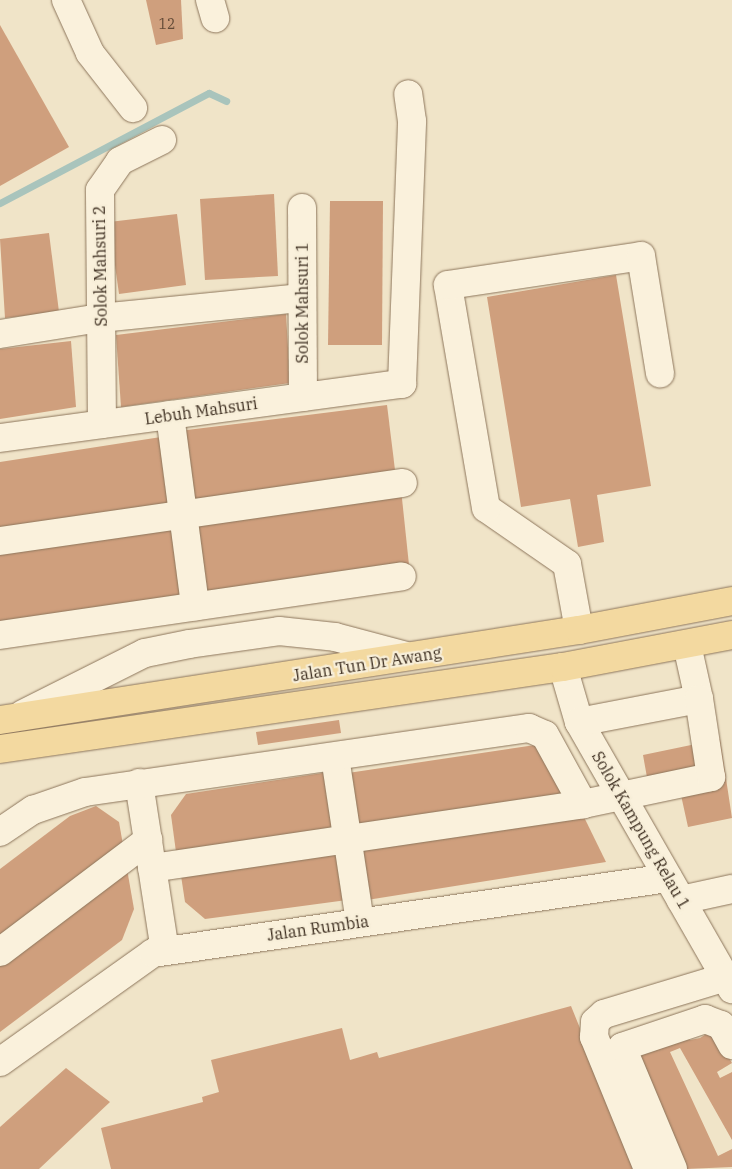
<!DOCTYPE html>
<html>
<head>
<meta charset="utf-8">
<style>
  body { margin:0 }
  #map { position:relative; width:732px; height:1169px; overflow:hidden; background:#f0e4c8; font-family:"IBM Plex Serif",serif }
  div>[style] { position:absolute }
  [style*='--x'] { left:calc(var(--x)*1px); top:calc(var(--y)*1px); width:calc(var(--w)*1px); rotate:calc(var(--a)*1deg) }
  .stream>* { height:7px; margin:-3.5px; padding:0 3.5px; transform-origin:3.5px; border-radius:3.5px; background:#a9c4bc }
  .building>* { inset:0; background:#cf9f7d }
  .roads { filter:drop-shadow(0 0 1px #8d765c) drop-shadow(0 0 1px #8d765c) }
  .minor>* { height:28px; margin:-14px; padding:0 14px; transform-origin:14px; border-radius:14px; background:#faf1dc }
  .major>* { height:28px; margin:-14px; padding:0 14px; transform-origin:14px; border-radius:14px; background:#f3d9a0 }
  span { translate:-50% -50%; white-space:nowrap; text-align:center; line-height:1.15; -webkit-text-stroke:4.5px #f7eed8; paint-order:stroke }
  .number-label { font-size:14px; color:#624a37 }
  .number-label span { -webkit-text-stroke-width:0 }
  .street-label { font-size:16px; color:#3d2e20 }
</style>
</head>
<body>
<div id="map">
  <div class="stream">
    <i style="--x:0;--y:203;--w:236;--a:-27.8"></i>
    <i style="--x:209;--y:93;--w:19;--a:25"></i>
  </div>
  <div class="building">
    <i style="clip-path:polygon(146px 0,181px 0,183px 39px,156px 45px)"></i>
    <i style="clip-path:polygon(0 25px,69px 147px,0 186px)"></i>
    <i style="clip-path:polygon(274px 194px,278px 276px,205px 280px,200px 199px)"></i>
    <i style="clip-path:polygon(330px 201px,383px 201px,382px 345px,328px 345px)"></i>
    <i style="clip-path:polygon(177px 214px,186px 285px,119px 294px,109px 222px)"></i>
    <i style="clip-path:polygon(49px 233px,59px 312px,5px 318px,0 239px)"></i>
    <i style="clip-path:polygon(616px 275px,651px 486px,597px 495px,604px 542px,578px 547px,570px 499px,521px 507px,487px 297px)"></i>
    <i style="clip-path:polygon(286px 314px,290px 383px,121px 407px,116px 335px)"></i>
    <i style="clip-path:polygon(71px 341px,76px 407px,0 419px,0 349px)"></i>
    <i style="clip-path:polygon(387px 405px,396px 478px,192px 507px,179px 431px)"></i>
    <i style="clip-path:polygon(161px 437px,173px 511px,0 534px,0 462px)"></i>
    <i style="clip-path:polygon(401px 489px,409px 565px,203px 601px,193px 524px)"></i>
    <i style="clip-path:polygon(176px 529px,187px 605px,0 630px,0 553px)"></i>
    <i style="clip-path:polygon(339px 720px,341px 733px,258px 745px,256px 732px)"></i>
    <i style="clip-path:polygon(720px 739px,732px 818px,688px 827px,677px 777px,648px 783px,643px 755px)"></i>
    <i style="clip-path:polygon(542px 744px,570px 796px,364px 825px,355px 820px,348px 773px)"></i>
    <i style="clip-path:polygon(329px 772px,336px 820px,328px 830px,176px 852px,171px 815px,186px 794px)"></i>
    <i style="clip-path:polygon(96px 806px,119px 822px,123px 845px,0 936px,0 869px,70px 816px)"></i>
    <i style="clip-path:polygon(584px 817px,606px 862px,367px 900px,360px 853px,365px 843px)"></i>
    <i style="clip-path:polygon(332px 847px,341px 854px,347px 900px,205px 919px,185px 902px,180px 869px)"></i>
    <i style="clip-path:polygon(127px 869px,134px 909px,122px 940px,0 1032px,0 963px)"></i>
    <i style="clip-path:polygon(571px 1006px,637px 1169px,111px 1169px,101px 1128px,203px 1102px,202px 1097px,219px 1092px,211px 1060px,342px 1028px,350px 1060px,377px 1052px,379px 1058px)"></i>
    <i style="clip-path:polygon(713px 1030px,732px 1063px,717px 1072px,720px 1078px,732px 1072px,732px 1140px,680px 1048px,670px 1052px,718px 1156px,732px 1149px,732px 1167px,686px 1169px,633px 1050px,686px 1033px,690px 1040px,700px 1038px)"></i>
    <i style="clip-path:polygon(66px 1068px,110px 1102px,39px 1169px,0 1169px,0 1127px)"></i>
  </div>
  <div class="roads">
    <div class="minor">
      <i style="--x:66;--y:0;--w:58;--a:65.6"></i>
      <i style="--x:90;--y:53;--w:70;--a:52"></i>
      <i style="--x:210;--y:0;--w:19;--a:74"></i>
      <i style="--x:302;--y:208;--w:189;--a:89.7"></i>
      <i style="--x:0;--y:334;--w:101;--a:-9.1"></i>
      <i style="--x:100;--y:318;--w:203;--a:-5.7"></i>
      <i style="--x:170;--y:415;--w:193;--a:82.5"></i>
      <i style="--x:102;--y:424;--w:234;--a:-90.5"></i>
      <i style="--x:100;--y:190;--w:35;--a:-55"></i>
      <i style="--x:120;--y:161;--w:47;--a:-26.6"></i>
      <i style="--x:0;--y:438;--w:406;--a:-7.7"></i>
      <i style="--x:402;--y:384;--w:263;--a:-87.8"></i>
      <i style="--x:412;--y:121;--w:27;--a:-98"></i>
      <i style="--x:0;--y:541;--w:407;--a:-8.2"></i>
      <i style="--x:579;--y:630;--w:67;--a:-100.3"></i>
      <i style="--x:567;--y:564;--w:98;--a:-145.3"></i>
      <i style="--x:486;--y:508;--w:226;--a:-99.7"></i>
      <i style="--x:448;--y:285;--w:195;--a:-8.5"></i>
      <i style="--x:641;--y:256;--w:119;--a:80.8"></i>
      <i style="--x:0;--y:635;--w:406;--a:-8.3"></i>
      <i style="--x:563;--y:667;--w:57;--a:73.8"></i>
      <i style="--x:579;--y:722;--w:308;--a:60.2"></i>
      <i style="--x:23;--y:714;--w:136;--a:-26.6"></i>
      <i style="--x:145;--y:653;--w:45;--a:-11.6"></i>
      <i style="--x:189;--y:644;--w:91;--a:-8.2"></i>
      <i style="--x:279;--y:631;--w:56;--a:6.1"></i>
      <i style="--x:335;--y:637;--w:73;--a:15"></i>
      <i style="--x:579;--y:722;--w:122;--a:-10.9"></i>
      <i style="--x:699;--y:699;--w:55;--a:-102.5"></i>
      <i style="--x:335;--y:757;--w:167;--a:81.4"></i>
      <i style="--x:139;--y:783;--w:169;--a:81.2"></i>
      <i style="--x:0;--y:832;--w:40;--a:-34"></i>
      <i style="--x:33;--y:810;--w:55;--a:-19.1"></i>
      <i style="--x:85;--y:792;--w:449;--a:-8.2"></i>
      <i style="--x:529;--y:728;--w:17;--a:24"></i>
      <i style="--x:545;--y:735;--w:79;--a:61.2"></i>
      <i style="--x:583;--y:804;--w:131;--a:-11.9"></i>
      <i style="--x:711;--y:777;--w:79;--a:-98.7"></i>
      <i style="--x:152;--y:868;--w:436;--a:-8.4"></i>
      <i style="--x:681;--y:900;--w:52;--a:-12.2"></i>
      <i style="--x:0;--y:952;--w:186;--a:-37.1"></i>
      <i style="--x:0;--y:1062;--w:188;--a:-35.5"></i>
      <i style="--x:153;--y:953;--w:520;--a:-8.29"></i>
      <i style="--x:648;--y:1169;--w:143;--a:-112.2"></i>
      <i style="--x:594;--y:1037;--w:15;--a:-86"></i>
      <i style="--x:595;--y:1022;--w:12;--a:-42"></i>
      <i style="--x:604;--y:1014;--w:127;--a:-16.9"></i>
      <i style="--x:673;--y:1169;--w:132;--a:-112.7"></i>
      <i style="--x:622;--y:1047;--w:88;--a:-18.6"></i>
      <i style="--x:705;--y:1019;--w:17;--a:21"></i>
      <i style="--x:721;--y:1025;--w:23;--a:61"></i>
    </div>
    <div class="major">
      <i style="--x:0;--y:720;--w:586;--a:-8.84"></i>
      <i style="--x:579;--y:630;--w:156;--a:-10.7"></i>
      <i style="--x:0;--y:749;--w:569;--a:-8.29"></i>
      <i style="--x:563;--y:667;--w:172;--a:-10.7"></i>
    </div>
  </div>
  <div class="number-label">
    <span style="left:167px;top:24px">12</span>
  </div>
  <div class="street-label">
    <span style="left:100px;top:266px;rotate:-91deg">Solok Mahsuri 2</span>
    <span style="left:302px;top:303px;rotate:-90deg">Solok Mahsuri 1</span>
    <span style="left:201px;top:411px;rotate:-8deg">Lebuh Mahsuri</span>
    <span style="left:367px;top:664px;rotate:-9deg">Jalan Tun Dr Awang</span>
    <span style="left:641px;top:830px;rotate:60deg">Solok Kampung Relau 1</span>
    <span style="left:318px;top:928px;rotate:-8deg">Jalan Rumbia</span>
  </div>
</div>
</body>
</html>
